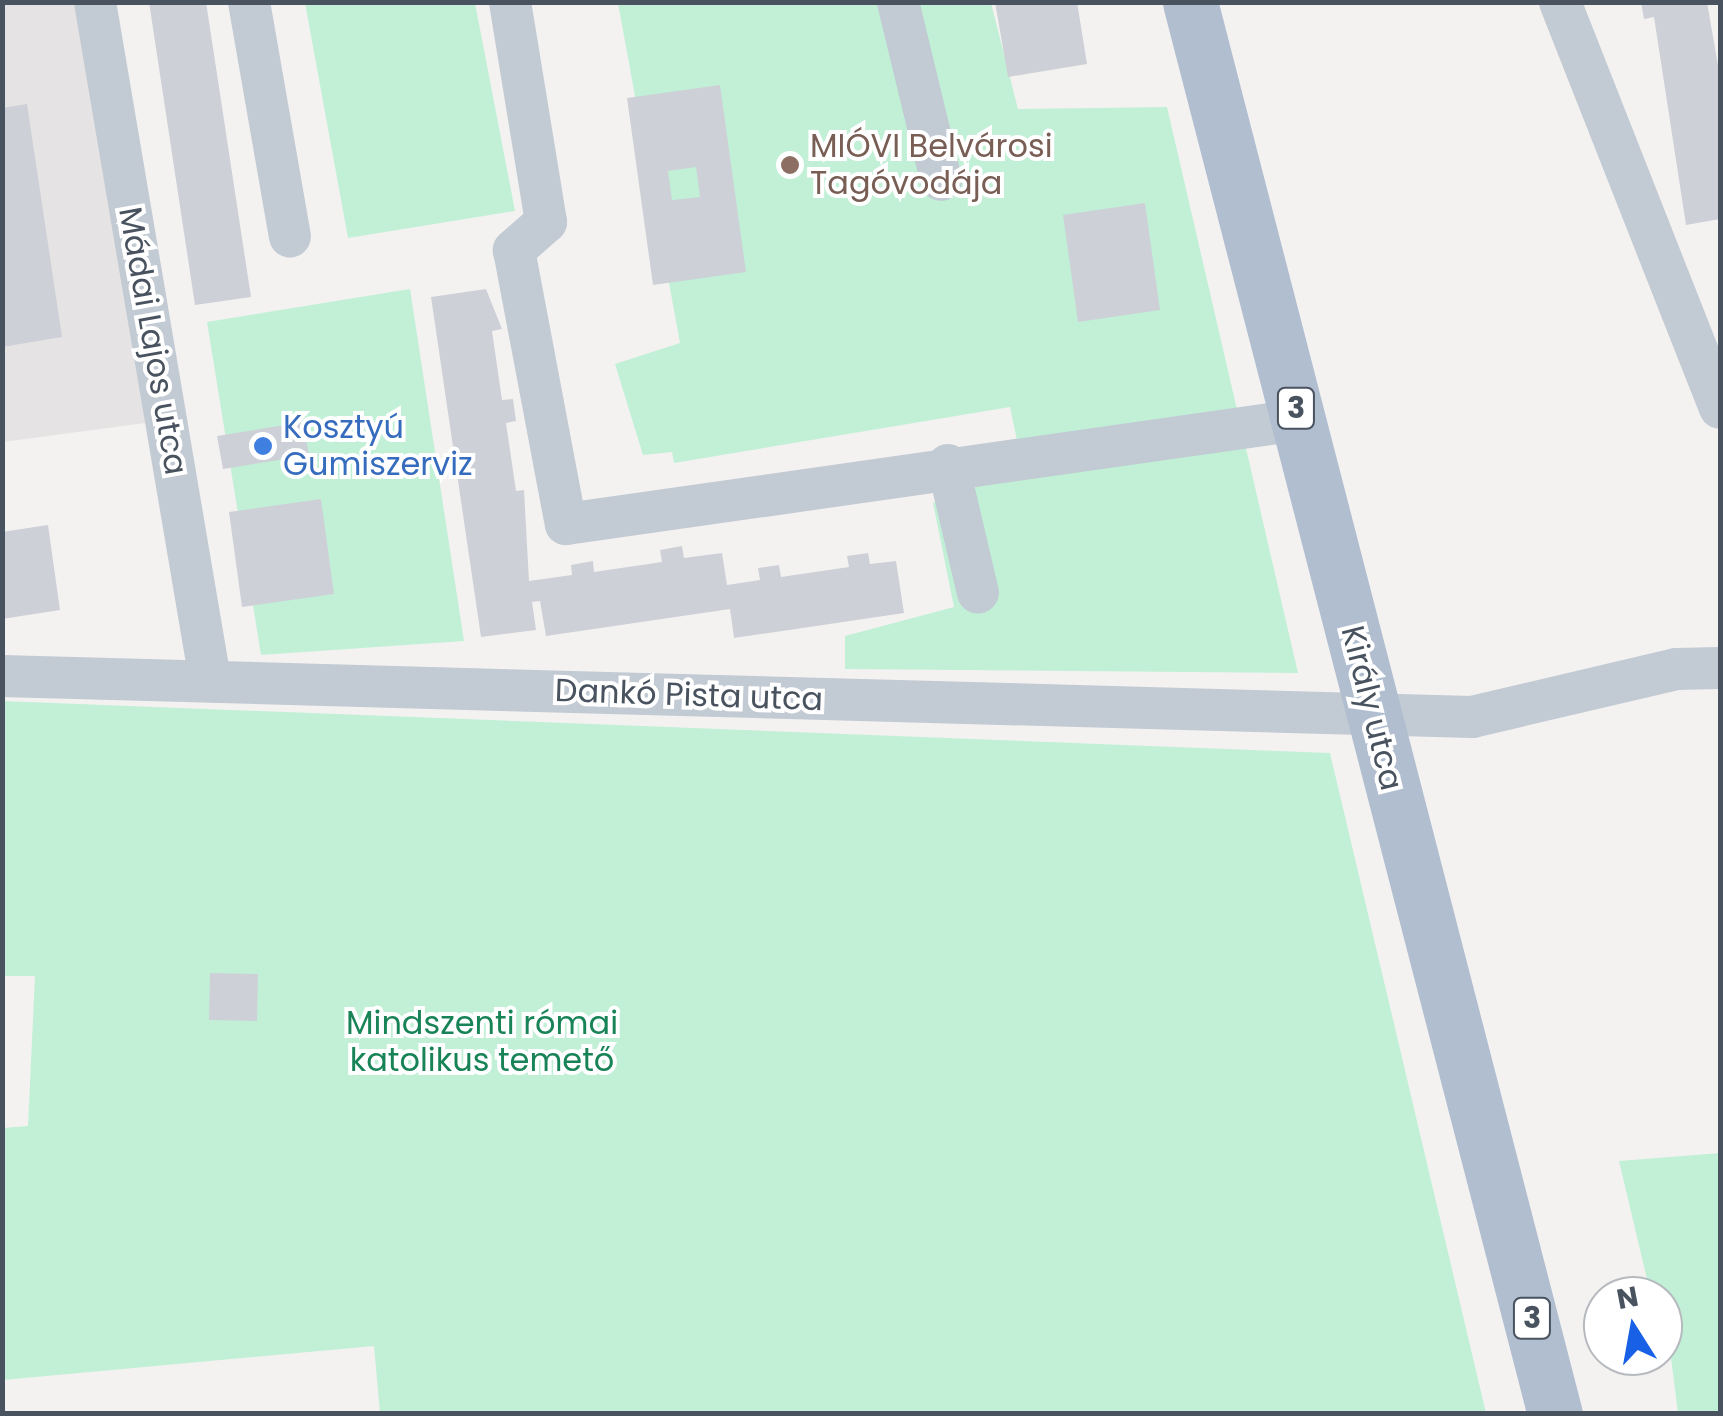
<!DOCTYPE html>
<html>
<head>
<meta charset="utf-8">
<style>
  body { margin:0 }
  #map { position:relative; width:1723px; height:1416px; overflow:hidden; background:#f4f2f1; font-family:Poppins,sans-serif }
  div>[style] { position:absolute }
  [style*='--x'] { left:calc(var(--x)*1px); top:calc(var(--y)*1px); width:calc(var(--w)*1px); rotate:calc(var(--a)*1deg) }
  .education>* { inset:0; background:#e5e3e3 }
  .green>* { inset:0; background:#c1f0d7 }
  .building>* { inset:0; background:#cdd0d7 }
  .minor>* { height:42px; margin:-21px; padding:0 21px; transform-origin:21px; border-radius:21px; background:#c2cad3 }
  .major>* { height:55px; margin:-27.5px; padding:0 27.5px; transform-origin:27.5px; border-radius:27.5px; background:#b1bed0 }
  .dots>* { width:28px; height:28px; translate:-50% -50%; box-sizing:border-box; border:5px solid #fff; border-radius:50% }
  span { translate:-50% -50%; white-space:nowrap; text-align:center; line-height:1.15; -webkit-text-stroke:8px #fff; paint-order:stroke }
  .shield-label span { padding:2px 8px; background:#fff; border:2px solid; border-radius:8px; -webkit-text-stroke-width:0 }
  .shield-label { font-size:30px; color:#49535f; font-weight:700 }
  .education-label { font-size:32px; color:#785e54 }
  .left { translate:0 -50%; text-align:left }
  .street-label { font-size:32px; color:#49535f }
  .shop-label { font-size:32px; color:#366cbe }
  .park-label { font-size:32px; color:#178356 }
  .frame { position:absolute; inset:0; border:5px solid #49535f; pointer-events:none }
  .north { position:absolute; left:1583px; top:1276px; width:100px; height:100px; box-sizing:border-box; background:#fff; border:2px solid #b6babf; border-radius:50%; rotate:349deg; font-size:28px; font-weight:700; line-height:40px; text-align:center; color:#49535f }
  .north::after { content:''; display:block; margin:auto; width:35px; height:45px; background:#1861e7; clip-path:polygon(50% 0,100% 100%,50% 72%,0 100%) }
</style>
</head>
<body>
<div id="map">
  <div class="education">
    <i style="clip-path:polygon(2px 3px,76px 3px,160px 421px,3px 442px)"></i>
  </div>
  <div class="green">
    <i style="clip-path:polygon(305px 3px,475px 3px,515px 211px,348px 238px)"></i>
    <i style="clip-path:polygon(618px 3px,991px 3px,1018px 109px,1167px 107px,1298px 673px,845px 669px,845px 636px,954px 607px,933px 503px,1022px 464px,1010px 407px,674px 463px,672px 452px,643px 455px,615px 364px,680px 343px)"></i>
    <i style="clip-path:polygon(410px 289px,464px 641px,261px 655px,207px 322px)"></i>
    <i style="clip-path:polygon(3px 701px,1330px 753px,1486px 1413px,380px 1413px,374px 1346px,3px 1380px,3px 1128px,28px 1126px,35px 976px,3px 976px)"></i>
    <i style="clip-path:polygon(1720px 1153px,1720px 1413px,1678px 1413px,1663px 1296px,1651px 1296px,1619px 1161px)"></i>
  </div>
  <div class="building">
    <i style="clip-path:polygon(149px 2px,206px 2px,251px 297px,195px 305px)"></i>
    <i style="clip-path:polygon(995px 2px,1077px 2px,1087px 64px,1008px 77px)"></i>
    <i style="clip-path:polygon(1641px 2px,1707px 2px,1720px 77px,1720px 219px,1686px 225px,1654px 17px,1644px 19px)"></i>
    <i style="clip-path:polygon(evenodd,720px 85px,746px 272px,653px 285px,627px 98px,720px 85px,696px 167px,700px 197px,672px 200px,668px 171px,696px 167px)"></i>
    <i style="clip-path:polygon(27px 104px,62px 337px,2px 347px,2px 108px)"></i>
    <i style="clip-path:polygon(1145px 203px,1160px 310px,1078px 322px,1063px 215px)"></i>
    <i style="clip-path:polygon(486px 289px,502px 329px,492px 331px,502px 400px,513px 399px,516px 421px,506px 423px,516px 491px,524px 490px,529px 581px,572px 575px,571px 565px,593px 561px,594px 572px,662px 562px,660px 550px,682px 546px,684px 558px,722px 553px,727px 585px,760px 580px,758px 568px,779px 565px,781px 577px,849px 567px,847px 556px,868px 553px,870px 564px,896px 561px,904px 613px,734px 638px,730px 609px,546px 636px,540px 601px,532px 602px,536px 630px,481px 637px,431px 297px)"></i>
    <i style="clip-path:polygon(303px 422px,309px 455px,223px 469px,217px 436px)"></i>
    <i style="clip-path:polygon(321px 499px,334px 594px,242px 607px,229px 512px)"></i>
    <i style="clip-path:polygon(48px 525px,60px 610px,2px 619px,2px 532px)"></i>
    <i style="clip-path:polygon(210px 973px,258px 974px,257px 1021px,209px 1020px)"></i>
  </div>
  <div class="minor">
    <i style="--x:95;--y:2;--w:688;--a:80.37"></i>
    <i style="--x:249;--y:2;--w:238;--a:80.1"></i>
    <i style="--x:510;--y:2;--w:223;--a:80.7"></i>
    <i style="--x:546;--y:222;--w:43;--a:138.8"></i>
    <i style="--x:514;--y:250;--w:279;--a:79.3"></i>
    <i style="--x:566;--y:524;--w:740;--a:-8.08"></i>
    <i style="--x:898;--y:2;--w:183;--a:76.4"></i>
    <i style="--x:1560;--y:2;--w:436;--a:68.5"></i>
    <i style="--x:948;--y:465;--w:131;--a:76.8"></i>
    <i style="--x:2;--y:676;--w:1471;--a:1.6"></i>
    <i style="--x:1472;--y:717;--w:210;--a:-13.2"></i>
    <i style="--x:1676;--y:669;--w:44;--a:-1.3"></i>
  </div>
  <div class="major">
    <i style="--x:1190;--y:2;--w:1458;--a:75.51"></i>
  </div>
  <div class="dots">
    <i style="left:790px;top:165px;background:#8d6e63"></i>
    <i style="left:263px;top:446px;background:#3f7fe0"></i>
  </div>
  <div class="shield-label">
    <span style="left:1296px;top:408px">3</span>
    <span style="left:1532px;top:1318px">3</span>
  </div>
  <div class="education-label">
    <span class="left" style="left:810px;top:165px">MIÓVI Belvárosi<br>Tagóvodája</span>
  </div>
  <div class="street-label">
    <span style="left:153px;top:341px;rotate:80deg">Mádai Lajos utca</span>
    <span style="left:689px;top:695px;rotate:2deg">Dankó Pista utca</span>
    <span style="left:1372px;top:708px;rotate:76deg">Király utca</span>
  </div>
  <div class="shop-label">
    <span class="left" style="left:283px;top:446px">Kosztyú<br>Gumiszerviz</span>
  </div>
  <div class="park-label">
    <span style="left:482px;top:1042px">Mindszenti római<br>katolikus temető</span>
  </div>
  <div class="frame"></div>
  <div class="north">N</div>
</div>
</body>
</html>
